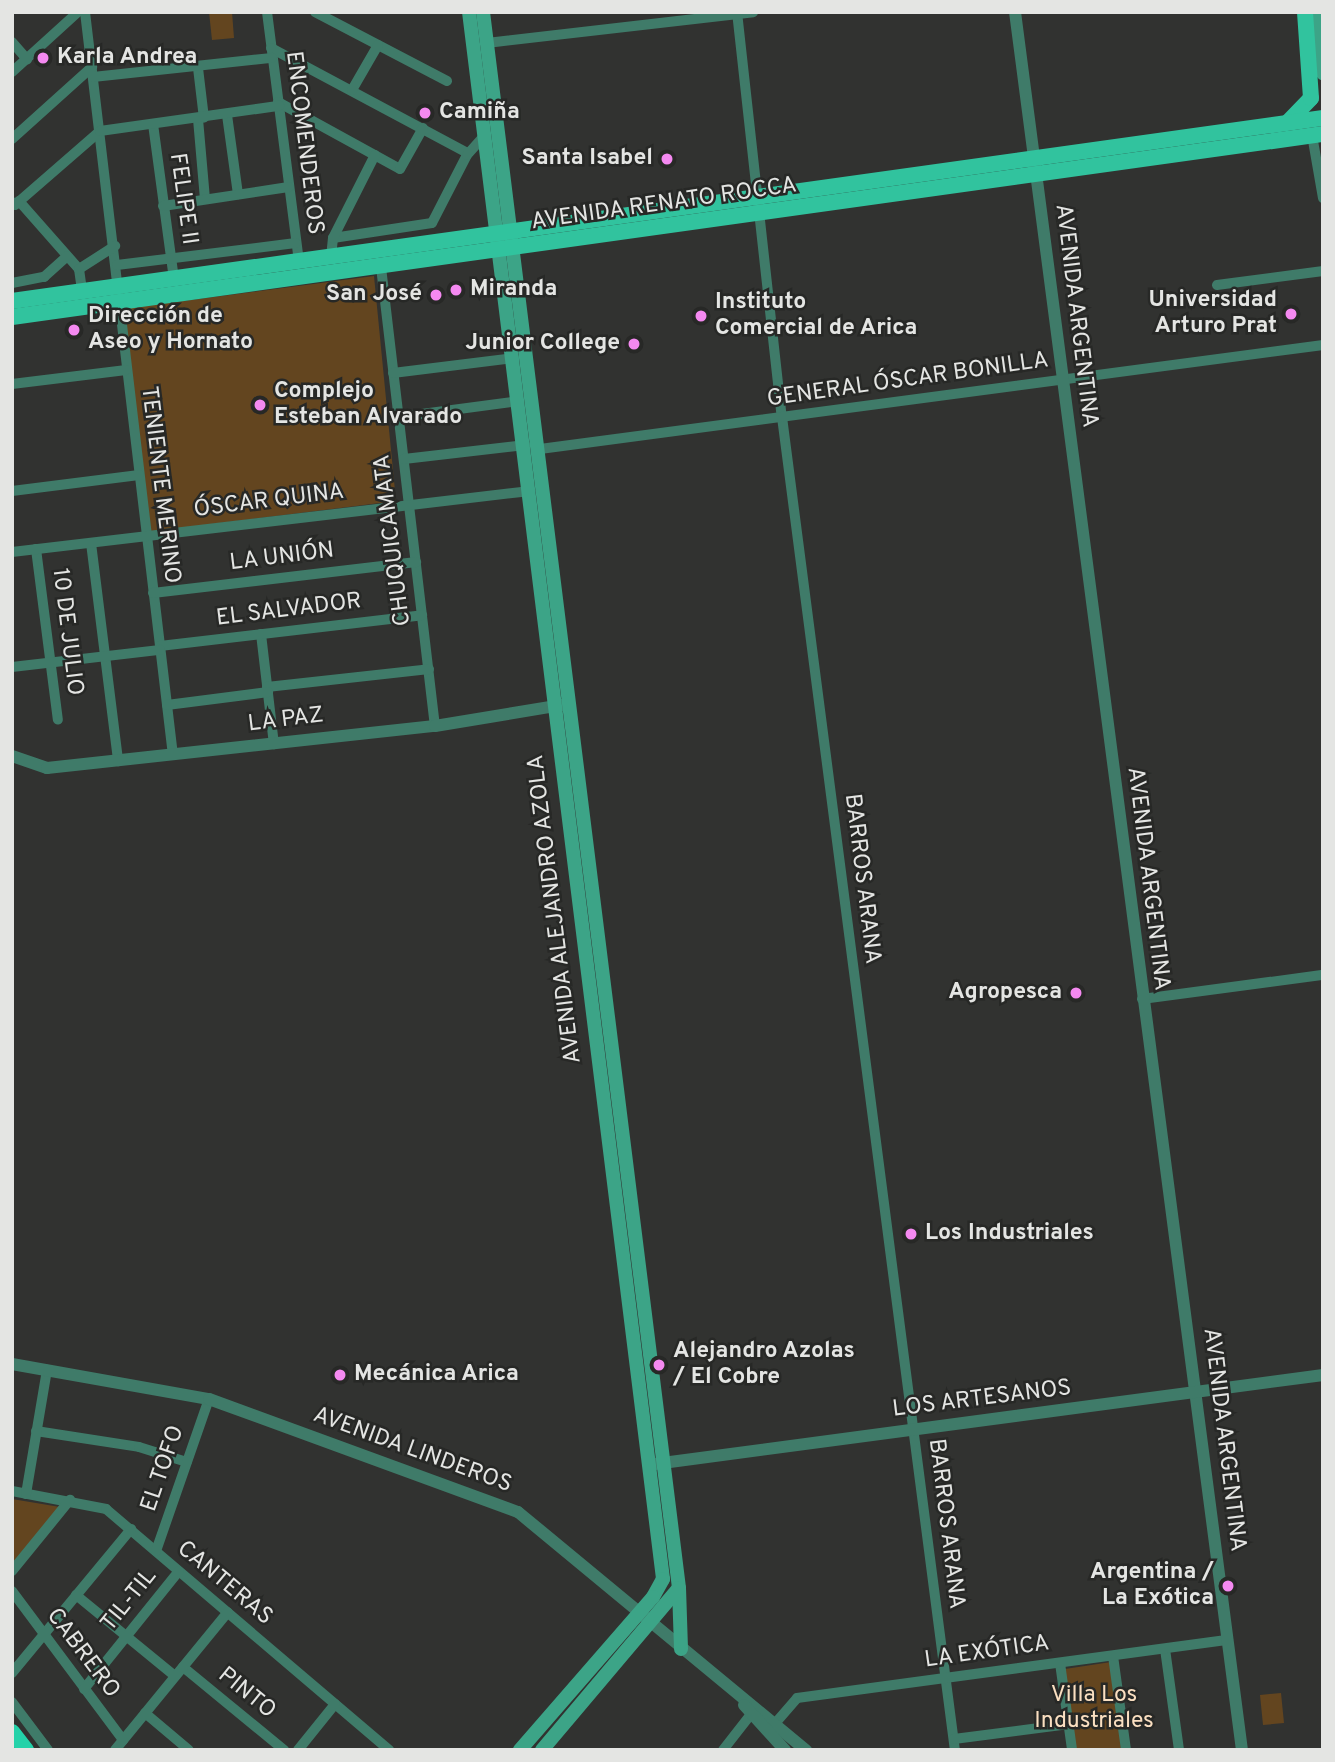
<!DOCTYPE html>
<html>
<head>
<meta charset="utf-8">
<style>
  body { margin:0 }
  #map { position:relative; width:1335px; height:1762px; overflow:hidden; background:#313230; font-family:Overpass,sans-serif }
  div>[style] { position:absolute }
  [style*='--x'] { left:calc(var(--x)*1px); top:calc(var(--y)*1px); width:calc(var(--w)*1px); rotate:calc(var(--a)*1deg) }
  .green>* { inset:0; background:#63451f }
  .minor>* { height:10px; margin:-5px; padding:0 5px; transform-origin:5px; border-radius:5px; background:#3f7b69 }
  .tertiary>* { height:12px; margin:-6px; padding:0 6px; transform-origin:6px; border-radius:6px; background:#3f7b69 }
  .secondary>* { height:14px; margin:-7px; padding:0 7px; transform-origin:7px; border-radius:7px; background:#3ca487 }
  .primary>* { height:16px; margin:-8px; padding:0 8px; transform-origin:8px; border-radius:8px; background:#31c39e }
  .trunk>* { height:16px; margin:-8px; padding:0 8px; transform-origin:8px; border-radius:8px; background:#24d2a9 }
  .dots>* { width:19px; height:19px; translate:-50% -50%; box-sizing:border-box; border:4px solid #272826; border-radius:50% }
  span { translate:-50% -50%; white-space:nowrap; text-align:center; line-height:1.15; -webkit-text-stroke:5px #272826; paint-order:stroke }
  .poi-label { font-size:23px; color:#e4e5e3; font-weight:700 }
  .left { translate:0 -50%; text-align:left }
  .right { translate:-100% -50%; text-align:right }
  .street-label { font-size:23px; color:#e4e5e3 }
  .park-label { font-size:23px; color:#fadfc1 }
  .frame { position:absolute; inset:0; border:14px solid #e4e5e3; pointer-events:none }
</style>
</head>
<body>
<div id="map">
  <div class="green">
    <i style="clip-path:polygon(209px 12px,232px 12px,234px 38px,212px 40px)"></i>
    <i style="clip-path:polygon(374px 276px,396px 501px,148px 532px,122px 309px)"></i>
    <i style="clip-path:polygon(12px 1499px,60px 1507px,12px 1568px)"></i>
    <i style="clip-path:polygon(1111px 1662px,1123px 1750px,1075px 1750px,1065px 1669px)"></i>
    <i style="clip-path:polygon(1281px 1693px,1284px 1723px,1263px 1725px,1260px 1695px)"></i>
  </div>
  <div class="minor">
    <i style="--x:85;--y:12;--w:748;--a:83.25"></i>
    <i style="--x:267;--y:12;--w:253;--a:82.7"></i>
    <i style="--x:315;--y:12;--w:149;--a:27.6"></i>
    <i style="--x:737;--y:12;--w:407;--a:83.7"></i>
    <i style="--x:782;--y:417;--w:1344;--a:82.61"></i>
    <i style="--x:12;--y:42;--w:23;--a:49"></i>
    <i style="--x:487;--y:43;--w:268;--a:-6.6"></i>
    <i style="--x:271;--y:48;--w:223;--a:28.1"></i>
    <i style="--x:198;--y:68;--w:50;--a:83.2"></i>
    <i style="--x:12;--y:72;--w:89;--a:-42.3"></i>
    <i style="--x:93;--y:77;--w:180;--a:-6.1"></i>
    <i style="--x:352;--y:90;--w:52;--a:-60"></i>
    <i style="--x:278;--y:102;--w:139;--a:28.8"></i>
    <i style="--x:400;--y:169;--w:47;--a:-60.7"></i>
    <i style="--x:227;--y:115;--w:80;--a:82.1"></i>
    <i style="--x:198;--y:119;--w:80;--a:85"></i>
    <i style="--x:153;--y:124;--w:156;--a:82.3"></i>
    <i style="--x:1312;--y:135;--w:64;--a:80.1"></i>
    <i style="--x:12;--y:139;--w:108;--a:-42"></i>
    <i style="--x:19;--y:201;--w:91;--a:48.6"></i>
    <i style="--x:79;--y:269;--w:22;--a:82"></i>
    <i style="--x:12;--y:202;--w:4;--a:45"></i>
    <i style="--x:15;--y:205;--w:113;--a:-41"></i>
    <i style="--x:100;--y:131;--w:181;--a:-8"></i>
    <i style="--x:163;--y:206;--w:127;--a:-8.6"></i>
    <i style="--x:333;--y:238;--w:100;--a:-8.6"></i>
    <i style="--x:432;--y:223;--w:76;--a:-62.8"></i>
    <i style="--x:467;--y:155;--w:28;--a:-48"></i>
    <i style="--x:331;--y:257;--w:19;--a:-84"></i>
    <i style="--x:333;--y:238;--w:93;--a:-63.2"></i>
    <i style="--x:117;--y:265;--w:180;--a:-7"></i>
    <i style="--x:381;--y:267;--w:462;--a:83.3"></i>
    <i style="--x:79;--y:269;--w:43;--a:-32.6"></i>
    <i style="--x:12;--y:283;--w:33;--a:-11"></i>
    <i style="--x:44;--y:277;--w:31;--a:-42"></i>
    <i style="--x:1217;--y:285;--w:107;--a:-7.5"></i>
    <i style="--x:393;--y:373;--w:122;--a:-7.1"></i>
    <i style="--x:12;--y:384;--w:115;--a:-7"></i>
    <i style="--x:399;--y:417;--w:121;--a:-7.6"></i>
    <i style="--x:540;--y:449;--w:790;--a:-7.57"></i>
    <i style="--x:404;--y:459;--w:122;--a:-6.6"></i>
    <i style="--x:12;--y:491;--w:128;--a:-7.2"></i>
    <i style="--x:91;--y:543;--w:220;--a:82.9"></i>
    <i style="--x:36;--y:549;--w:172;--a:82.7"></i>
    <i style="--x:12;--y:552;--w:522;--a:-6.72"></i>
    <i style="--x:153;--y:593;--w:265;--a:-6.7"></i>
    <i style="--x:261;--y:634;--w:111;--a:83.3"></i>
    <i style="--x:160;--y:646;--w:264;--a:-6.7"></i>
    <i style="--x:12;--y:667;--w:149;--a:-6.6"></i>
    <i style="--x:267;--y:687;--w:163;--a:-6.3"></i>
    <i style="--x:167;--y:705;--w:102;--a:-7.3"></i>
    <i style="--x:1142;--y:999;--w:183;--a:-7.6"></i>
    <i style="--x:36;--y:1431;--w:104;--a:8.8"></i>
    <i style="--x:139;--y:1447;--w:50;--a:17.4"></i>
    <i style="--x:12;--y:1491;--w:96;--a:10.8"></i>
    <i style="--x:106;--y:1509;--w:372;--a:40.4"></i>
    <i style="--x:26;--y:1494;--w:126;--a:-80.4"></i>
    <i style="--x:156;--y:1551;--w:161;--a:-70.8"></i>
    <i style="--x:12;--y:1571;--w:92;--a:-50.8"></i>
    <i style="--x:12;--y:1591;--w:186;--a:53.3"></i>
    <i style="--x:76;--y:1595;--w:128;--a:39.3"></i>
    <i style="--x:1165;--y:1649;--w:102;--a:82.1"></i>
    <i style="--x:1113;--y:1656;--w:95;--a:82.1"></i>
    <i style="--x:1060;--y:1663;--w:88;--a:82.1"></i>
    <i style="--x:183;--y:1667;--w:131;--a:39.4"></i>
    <i style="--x:12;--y:1673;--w:187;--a:-50.4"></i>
    <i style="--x:84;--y:1689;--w:151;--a:-51.2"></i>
    <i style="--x:12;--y:1702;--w:60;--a:53.1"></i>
    <i style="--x:145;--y:1713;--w:57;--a:40.1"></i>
    <i style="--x:772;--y:1727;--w:38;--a:-49"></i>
    <i style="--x:797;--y:1698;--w:435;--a:-7.7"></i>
    <i style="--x:954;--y:1739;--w:116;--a:-7.4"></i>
    <i style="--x:115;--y:1750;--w:178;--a:-50.7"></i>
    <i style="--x:298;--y:1750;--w:59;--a:-51.2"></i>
    <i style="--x:723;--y:1750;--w:52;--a:-52"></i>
  </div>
  <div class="tertiary">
    <i style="--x:1015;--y:12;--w:1753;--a:82.56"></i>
    <i style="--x:12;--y:756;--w:37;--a:19"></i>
    <i style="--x:47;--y:768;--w:390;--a:-6.2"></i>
    <i style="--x:435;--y:726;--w:129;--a:-9.4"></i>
    <i style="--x:12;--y:1364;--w:200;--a:10.1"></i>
    <i style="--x:209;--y:1399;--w:329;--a:20.1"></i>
    <i style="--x:518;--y:1512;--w:374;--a:39.6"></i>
    <i style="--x:655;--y:1464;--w:674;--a:-7.59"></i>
    <i style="--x:744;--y:1705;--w:61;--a:47.7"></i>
  </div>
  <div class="secondary">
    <i style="--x:469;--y:12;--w:1579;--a:82.94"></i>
    <i style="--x:663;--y:1579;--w:21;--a:119"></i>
    <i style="--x:653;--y:1597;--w:203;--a:131"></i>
    <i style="--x:483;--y:12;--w:1588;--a:82.91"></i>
    <i style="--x:679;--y:1588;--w:61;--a:88.1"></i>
    <i style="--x:1314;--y:12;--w:62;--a:81.6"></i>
    <i style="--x:542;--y:1750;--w:211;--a:-49.8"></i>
  </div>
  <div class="primary">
    <i style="--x:1288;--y:122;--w:33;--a:-46"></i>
    <i style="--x:1311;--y:98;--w:86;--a:-94"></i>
    <i style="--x:12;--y:301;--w:1324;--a:-7.95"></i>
    <i style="--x:12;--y:317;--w:1324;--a:-7.95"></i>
  </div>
  <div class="trunk">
    <i style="--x:12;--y:1732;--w:23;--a:52"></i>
  </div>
  <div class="dots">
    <i style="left:43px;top:58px;background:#f489f0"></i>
    <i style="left:425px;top:113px;background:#f489f0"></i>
    <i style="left:667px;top:159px;background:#f489f0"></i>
    <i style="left:456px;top:290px;background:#f489f0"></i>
    <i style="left:436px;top:295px;background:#f489f0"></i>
    <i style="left:1291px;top:314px;background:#f489f0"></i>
    <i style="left:701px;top:316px;background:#f489f0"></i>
    <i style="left:74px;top:330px;background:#f489f0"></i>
    <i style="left:634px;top:344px;background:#f489f0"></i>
    <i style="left:260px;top:405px;background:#f489f0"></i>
    <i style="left:1076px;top:993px;background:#f489f0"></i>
    <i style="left:911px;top:1234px;background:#f489f0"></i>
    <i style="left:659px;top:1365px;background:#f489f0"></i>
    <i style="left:340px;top:1375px;background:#f489f0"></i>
    <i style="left:1228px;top:1586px;background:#f489f0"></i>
  </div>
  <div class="poi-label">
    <span class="left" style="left:57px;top:58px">Karla Andrea</span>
    <span class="left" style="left:439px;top:113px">Camiña</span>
    <span class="right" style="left:653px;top:159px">Santa Isabel</span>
    <span class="left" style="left:470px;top:290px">Miranda</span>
    <span class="right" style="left:422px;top:295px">San José</span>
    <span class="right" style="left:1277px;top:314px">Universidad<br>Arturo Prat</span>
    <span class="left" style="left:715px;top:316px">Instituto<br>Comercial de Arica</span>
    <span class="left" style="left:88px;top:330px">Dirección de<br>Aseo y Hornato</span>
    <span class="right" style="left:620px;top:344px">Junior College</span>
    <span class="left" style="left:274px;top:405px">Complejo<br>Esteban Alvarado</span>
    <span class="right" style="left:1062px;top:993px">Agropesca</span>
    <span class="left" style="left:925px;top:1234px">Los Industriales</span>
    <span class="left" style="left:673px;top:1365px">Alejandro Azolas<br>/ El Cobre</span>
    <span class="left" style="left:354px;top:1375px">Mecánica Arica</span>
    <span class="right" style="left:1214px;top:1586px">Argentina /<br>La Exótica</span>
  </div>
  <div class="street-label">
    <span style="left:303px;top:143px;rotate:83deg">ENCOMENDEROS</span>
    <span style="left:182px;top:199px;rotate:82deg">FELIPE II</span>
    <span style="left:664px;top:205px;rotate:-8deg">AVENIDA RENATO ROCCA</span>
    <span style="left:1075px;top:316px;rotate:83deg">AVENIDA ARGENTINA</span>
    <span style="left:908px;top:381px;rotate:-8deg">GENERAL ÓSCAR BONILLA</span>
    <span style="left:159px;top:485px;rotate:83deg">TENIENTE MERINO</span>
    <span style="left:269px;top:502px;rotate:-7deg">ÓSCAR QUINA</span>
    <span style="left:394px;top:540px;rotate:-97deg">CHUQUICAMATA</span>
    <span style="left:282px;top:558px;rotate:-7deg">LA UNIÓN</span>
    <span style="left:289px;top:611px;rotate:-7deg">EL SALVADOR</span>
    <span style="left:66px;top:632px;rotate:83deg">10 DE JULIO</span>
    <span style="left:286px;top:721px;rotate:-7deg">LA PAZ</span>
    <span style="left:861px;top:879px;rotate:83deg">BARROS ARANA</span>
    <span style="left:1147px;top:879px;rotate:83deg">AVENIDA ARGENTINA</span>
    <span style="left:556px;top:909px;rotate:-97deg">AVENIDA ALEJANDRO AZOLA</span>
    <span style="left:982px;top:1400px;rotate:-7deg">LOS ARTESANOS</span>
    <span style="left:1223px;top:1440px;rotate:83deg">AVENIDA ARGENTINA</span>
    <span style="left:412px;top:1451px;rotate:20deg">AVENIDA LINDEROS</span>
    <span style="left:164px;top:1469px;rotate:-71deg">EL TOFO</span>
    <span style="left:945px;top:1524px;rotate:83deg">BARROS ARANA</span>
    <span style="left:224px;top:1584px;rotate:40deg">CANTERAS</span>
    <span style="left:130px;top:1601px;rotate:-51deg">TIL-TIL</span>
    <span style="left:987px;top:1653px;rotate:-8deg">LA EXÓTICA</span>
    <span style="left:82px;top:1654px;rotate:53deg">CABRERO</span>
    <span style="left:246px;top:1694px;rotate:39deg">PINTO</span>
  </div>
  <div class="park-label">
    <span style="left:1094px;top:1709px">Villa Los<br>Industriales</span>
  </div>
  <div class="frame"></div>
</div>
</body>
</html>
